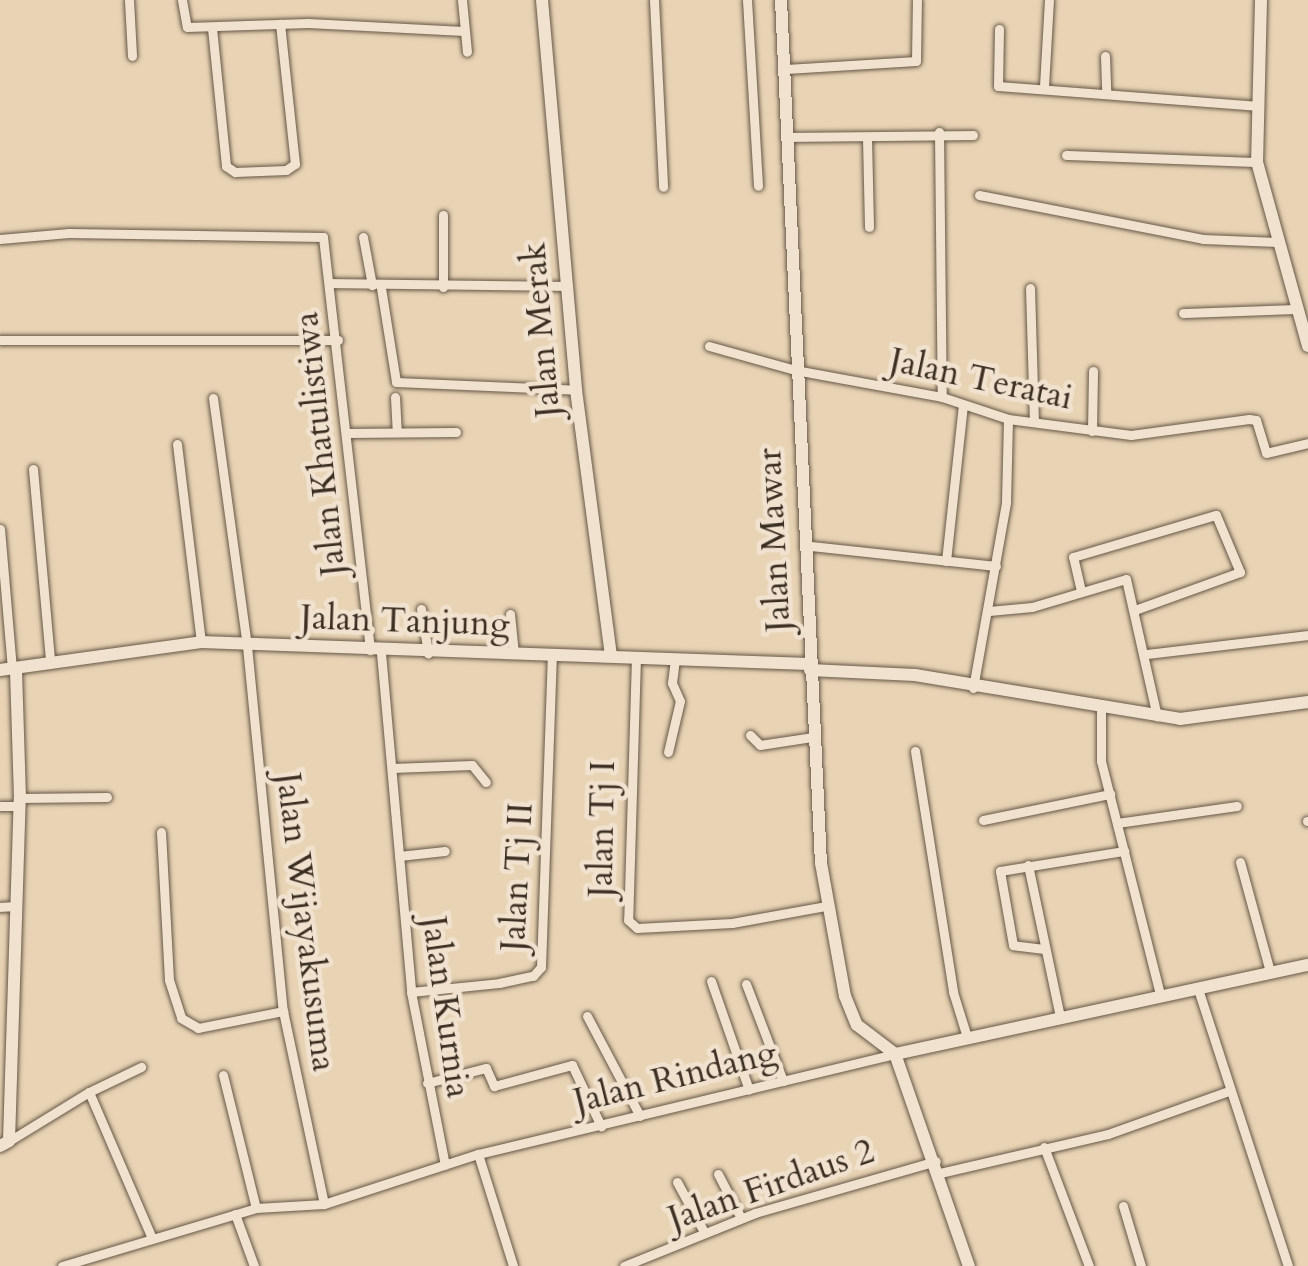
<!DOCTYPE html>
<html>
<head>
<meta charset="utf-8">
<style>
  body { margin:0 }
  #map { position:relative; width:1308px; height:1266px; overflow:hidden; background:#e8d3b4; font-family:Cardo,serif }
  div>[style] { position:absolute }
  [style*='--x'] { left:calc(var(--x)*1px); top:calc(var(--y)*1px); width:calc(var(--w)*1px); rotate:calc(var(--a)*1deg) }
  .roads { filter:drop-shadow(0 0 2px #665746) drop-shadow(0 0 2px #665746) }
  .street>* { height:9px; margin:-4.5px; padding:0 4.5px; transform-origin:4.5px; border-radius:4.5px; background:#f0e2ce }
  .secondary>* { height:12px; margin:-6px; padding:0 6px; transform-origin:6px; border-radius:6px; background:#f0e2ce }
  span { translate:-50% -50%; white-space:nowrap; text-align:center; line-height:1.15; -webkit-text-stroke:9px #f0e2ce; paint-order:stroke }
  .street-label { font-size:35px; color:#3b2e22 }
</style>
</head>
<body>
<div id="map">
  <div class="roads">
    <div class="street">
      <i style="--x:129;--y:0;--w:56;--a:86.9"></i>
      <i style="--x:182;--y:0;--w:27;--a:80"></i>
      <i style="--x:187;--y:27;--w:121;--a:-1.9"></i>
      <i style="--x:308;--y:23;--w:156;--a:2.9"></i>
      <i style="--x:462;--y:0;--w:52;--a:84.5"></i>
      <i style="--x:654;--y:0;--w:187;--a:87.2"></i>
      <i style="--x:747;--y:0;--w:186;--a:86.6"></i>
      <i style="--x:212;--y:28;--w:139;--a:84.2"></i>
      <i style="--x:226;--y:166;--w:11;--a:34"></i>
      <i style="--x:235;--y:172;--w:51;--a:-2.2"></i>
      <i style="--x:286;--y:170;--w:11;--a:-34"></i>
      <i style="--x:295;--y:164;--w:141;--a:-96.1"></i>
      <i style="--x:999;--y:29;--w:57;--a:91"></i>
      <i style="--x:998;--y:86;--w:262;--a:4.4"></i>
      <i style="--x:1105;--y:56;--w:35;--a:88"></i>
      <i style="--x:786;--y:69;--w:130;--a:-3.5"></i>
      <i style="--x:916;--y:61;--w:61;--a:-89.1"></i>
      <i style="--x:1044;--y:86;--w:86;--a:-86.7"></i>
      <i style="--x:939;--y:132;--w:265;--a:89.4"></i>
      <i style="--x:788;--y:137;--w:185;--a:-0.6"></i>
      <i style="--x:867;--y:138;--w:89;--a:88.7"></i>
      <i style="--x:1066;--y:155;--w:191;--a:2.1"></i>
      <i style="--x:979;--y:195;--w:228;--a:11.1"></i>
      <i style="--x:1203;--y:239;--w:74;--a:2.3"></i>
      <i style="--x:443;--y:215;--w:72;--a:90"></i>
      <i style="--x:363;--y:237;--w:49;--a:79.4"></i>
      <i style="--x:0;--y:239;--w:69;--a:-5"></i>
      <i style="--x:69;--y:233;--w:254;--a:0.9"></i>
      <i style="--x:323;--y:237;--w:416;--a:83.5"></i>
      <i style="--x:329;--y:283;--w:236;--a:0.7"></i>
      <i style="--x:381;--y:288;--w:95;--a:80.9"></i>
      <i style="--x:396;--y:382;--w:180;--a:2.5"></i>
      <i style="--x:1030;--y:288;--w:132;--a:88.3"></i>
      <i style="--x:1183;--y:313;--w:115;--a:-2"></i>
      <i style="--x:0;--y:340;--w:338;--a:0"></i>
      <i style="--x:709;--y:346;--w:89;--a:15.6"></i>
      <i style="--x:795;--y:370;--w:149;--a:10.4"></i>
      <i style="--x:942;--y:397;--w:70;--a:18.4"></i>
      <i style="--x:1008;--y:419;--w:124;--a:7.4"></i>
      <i style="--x:1131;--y:435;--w:119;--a:-7.7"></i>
      <i style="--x:1249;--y:419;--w:7;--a:8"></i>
      <i style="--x:1256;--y:420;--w:34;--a:73"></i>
      <i style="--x:1266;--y:453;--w:43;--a:-13.4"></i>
      <i style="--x:395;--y:397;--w:35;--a:87"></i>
      <i style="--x:213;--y:398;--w:250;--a:82.2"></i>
      <i style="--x:247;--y:646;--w:367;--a:84.4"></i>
      <i style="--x:283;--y:1011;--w:197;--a:78"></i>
      <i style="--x:1092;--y:431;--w:60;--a:-89"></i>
      <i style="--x:347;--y:433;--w:109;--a:-0.5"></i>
      <i style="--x:177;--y:444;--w:199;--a:83.1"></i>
      <i style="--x:33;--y:469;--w:192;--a:84.9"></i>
      <i style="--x:0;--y:529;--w:141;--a:85.1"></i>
      <i style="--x:811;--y:546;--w:186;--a:6.2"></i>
      <i style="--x:946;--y:561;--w:157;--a:-83.8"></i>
      <i style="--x:1081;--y:591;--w:35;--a:-103"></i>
      <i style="--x:1073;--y:557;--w:149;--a:-16.4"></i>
      <i style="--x:1216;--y:515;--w:62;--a:67.2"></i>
      <i style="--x:1240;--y:572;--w:109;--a:160.1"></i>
      <i style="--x:421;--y:609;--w:45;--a:81"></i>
      <i style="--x:989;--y:611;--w:43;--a:-5.3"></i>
      <i style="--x:1032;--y:607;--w:98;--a:-16.6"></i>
      <i style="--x:1126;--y:579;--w:141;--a:77.3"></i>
      <i style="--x:510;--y:614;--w:40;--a:84.3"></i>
      <i style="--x:381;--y:653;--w:340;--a:84.9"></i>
      <i style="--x:411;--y:992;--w:176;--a:78.9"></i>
      <i style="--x:1147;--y:654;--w:162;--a:-6.7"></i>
      <i style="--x:636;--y:657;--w:263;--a:91.7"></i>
      <i style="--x:628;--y:920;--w:12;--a:42"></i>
      <i style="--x:637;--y:928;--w:95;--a:-3"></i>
      <i style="--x:732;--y:923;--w:96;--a:-10.3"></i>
      <i style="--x:973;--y:688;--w:189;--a:-79.9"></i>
      <i style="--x:1006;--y:502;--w:83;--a:-88.6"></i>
      <i style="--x:1101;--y:709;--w:52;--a:90"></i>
      <i style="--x:1101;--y:761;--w:241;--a:75.8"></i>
      <i style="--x:750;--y:735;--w:14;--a:45"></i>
      <i style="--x:760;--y:745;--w:54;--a:-8.6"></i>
      <i style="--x:915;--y:751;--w:244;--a:81"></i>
      <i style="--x:953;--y:992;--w:47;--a:72.7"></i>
      <i style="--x:668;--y:752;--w:52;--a:-76.8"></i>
      <i style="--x:680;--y:701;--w:20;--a:-114"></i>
      <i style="--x:672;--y:683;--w:25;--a:-83"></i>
      <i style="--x:392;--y:768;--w:80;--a:-2.1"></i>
      <i style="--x:472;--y:765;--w:22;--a:51"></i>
      <i style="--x:20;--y:798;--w:87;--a:-0.7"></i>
      <i style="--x:0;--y:806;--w:19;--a:0"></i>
      <i style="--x:983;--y:820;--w:130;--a:-11.6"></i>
      <i style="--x:1307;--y:821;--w:1;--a:0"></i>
      <i style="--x:1117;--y:823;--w:121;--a:-8.1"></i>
      <i style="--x:161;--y:832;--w:148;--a:86.9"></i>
      <i style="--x:169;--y:980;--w:40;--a:72"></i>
      <i style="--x:181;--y:1018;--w:20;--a:30"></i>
      <i style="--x:198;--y:1028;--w:87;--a:-11.3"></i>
      <i style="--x:399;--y:856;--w:46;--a:-6.2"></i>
      <i style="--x:1240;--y:862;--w:114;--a:74.7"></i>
      <i style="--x:1028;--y:865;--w:155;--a:78.1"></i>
      <i style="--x:0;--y:907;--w:14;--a:-4"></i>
      <i style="--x:1044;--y:949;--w:31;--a:-173"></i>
      <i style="--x:1013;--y:945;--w:75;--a:-100"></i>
      <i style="--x:1000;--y:871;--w:126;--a:-9.2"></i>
      <i style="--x:711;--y:981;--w:115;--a:70.8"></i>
      <i style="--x:746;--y:984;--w:104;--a:69.1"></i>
      <i style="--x:1198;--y:989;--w:291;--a:72"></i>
      <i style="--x:411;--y:992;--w:88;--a:-5.8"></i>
      <i style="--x:499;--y:983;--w:35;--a:-12"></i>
      <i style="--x:533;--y:976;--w:12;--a:-48"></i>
      <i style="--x:541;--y:967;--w:312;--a:-88"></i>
      <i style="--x:587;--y:1016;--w:113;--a:62.1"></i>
      <i style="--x:223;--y:1075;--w:137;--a:76.1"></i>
      <i style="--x:427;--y:1083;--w:61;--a:-14.3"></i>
      <i style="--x:486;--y:1068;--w:20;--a:66"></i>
      <i style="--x:494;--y:1086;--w:81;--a:-15.1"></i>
      <i style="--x:572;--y:1065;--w:68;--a:64.6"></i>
      <i style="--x:89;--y:1092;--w:58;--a:-25.7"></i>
      <i style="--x:9;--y:1141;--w:94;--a:-31.5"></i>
      <i style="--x:89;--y:1092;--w:159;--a:66.7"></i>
      <i style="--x:1044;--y:1147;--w:127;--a:69.3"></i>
      <i style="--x:478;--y:1154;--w:117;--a:72.6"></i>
      <i style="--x:940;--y:1173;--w:172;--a:-13.1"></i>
      <i style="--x:1108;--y:1134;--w:125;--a:-19.6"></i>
      <i style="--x:718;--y:1174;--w:50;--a:62.4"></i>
      <i style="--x:677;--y:1182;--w:57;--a:61.6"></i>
      <i style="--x:1123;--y:1206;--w:63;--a:73.3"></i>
      <i style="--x:235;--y:1214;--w:55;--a:69.9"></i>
      <i style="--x:62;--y:1266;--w:202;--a:-16.6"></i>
      <i style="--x:256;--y:1208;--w:68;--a:-3.4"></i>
      <i style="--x:324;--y:1204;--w:162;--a:-18"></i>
      <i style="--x:478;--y:1154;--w:429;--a:-13.5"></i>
      <i style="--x:624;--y:1266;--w:141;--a:-22"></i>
      <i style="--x:755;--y:1213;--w:188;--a:-16"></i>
    </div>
    <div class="secondary">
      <i style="--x:542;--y:0;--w:391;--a:85"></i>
      <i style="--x:576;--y:390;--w:267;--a:82.5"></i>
      <i style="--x:781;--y:0;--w:864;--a:87.35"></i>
      <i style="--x:821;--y:863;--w:135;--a:79.8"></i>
      <i style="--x:845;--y:996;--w:31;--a:68"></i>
      <i style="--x:857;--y:1025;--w:48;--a:37.3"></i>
      <i style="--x:1261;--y:0;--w:162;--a:91.4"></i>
      <i style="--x:1257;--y:162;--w:191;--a:74.5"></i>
      <i style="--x:0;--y:670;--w:203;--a:-7.9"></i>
      <i style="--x:201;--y:642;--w:608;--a:2.07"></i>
      <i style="--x:810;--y:670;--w:105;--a:2.7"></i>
      <i style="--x:915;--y:675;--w:269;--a:9.4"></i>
      <i style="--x:1180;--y:719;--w:129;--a:-7.6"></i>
      <i style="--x:895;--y:1054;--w:422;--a:-12.2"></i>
      <i style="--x:895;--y:1054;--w:225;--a:70.8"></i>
      <i style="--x:0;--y:1146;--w:10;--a:-29"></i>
      <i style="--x:9;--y:1141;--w:343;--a:-88.2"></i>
      <i style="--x:20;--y:798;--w:129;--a:-91.8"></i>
    </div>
  </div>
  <div class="street-label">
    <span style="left:541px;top:330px;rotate:-95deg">Jalan Merak</span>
    <span style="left:981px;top:379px;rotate:12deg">Jalan Teratai</span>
    <span style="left:320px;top:444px;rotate:-96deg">Jalan Khatulistiwa</span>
    <span style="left:774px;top:540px;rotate:-93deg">Jalan Mawar</span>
    <span style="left:405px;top:621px;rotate:2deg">Jalan Tanjung</span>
    <span style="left:602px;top:829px;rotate:-89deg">Jalan Tj I</span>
    <span style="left:517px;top:877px;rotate:-87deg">Jalan Tj II</span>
    <span style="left:306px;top:922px;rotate:83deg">Jalan Wijayakusuma</span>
    <span style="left:446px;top:1007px;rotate:82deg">Jalan Kurnia</span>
    <span style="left:675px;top:1077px;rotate:-14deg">Jalan Rindang</span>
    <span style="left:771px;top:1185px;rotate:-19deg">Jalan Firdaus 2</span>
  </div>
</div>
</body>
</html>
